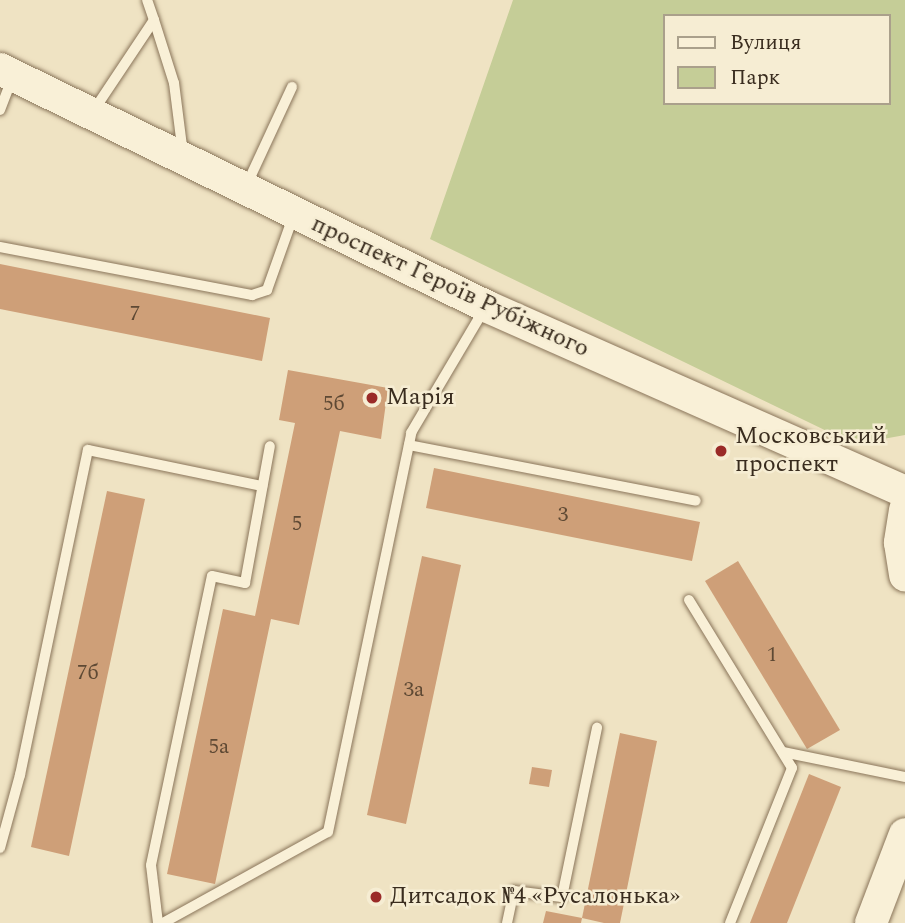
<!DOCTYPE html>
<html>
<head>
<meta charset="utf-8">
<style>
  body { margin:0 }
  #map { position:relative; width:905px; height:923px; overflow:hidden; background:#efe3c3; font-family:Spectral,serif }
  div>[style] { position:absolute }
  [style*='--x'] { left:calc(var(--x)*1px); top:calc(var(--y)*1px); width:calc(var(--w)*1px); rotate:calc(var(--a)*1deg) }
  .green>* { inset:0; background:#c5cd97 }
  .building>* { inset:0; background:#ce9f78 }
  .roads { filter:drop-shadow(0 0 2px #8a755a) drop-shadow(0 0 2px #8a755a) }
  .lane>* { height:10px; margin:-5px; padding:0 5px; transform-origin:5px; border-radius:5px; background:#f9f0d7 }
  .secondary>* { height:32px; margin:-16px; padding:0 16px; transform-origin:16px; border-radius:16px; background:#f9f0d7 }
  .dots>* { width:19px; height:19px; translate:-50% -50%; box-sizing:border-box; border:4px solid #f6edd3; border-radius:50% }
  span { translate:-50% -50%; white-space:nowrap; text-align:center; line-height:1.15; -webkit-text-stroke:5px #f6edd3; paint-order:stroke }
  .number-label { font-size:21px; color:#5e4934 }
  .number-label span { -webkit-text-stroke-width:0 }
  .street-label { font-size:24px; color:#392c1e }
  .poi-label { font-size:24px; color:#392c1e }
  .left { translate:0 -50%; text-align:left }
  .legend { position:absolute; left:663px; top:14px; width:228px; height:91px; box-sizing:border-box; background:#f6edd3; border:2px solid #aaa08b; margin:0; padding:9px 12px; list-style:none; font-size:21px; color:#392c1e }
  .legend li { display:flex; align-items:center; gap:14px; height:35px }
  .legend b { width:35px; border:2px solid #aaa08b }
</style>
</head>
<body>
<div id="map">
  <div class="green">
    <i style="clip-path:polygon(evenodd,513px 0,905px 0,905px 435px,872px 441px,835px 435px,430px 239px,513px 0,665px 16px,889px 16px,889px 103px,665px 103px,665px 16px)"></i>
  </div>
  <div class="building">
    <i style="clip-path:polygon(0 264px,270px 318px,262px 361px,0 309px)"></i>
    <i style="clip-path:polygon(288px 370px,388px 388px,381px 439px,340px 431px,299px 625px,271px 619px,215px 884px,167px 874px,223px 609px,255px 616px,295px 423px,279px 420px)"></i>
    <i style="clip-path:polygon(434px 468px,700px 522px,692px 561px,426px 508px)"></i>
    <i style="clip-path:polygon(107px 491px,145px 499px,69px 856px,31px 847px)"></i>
    <i style="clip-path:polygon(422px 556px,461px 565px,406px 824px,367px 815px)"></i>
    <i style="clip-path:polygon(738px 561px,840px 730px,807px 749px,705px 581px)"></i>
    <i style="clip-path:polygon(620px 733px,657px 741px,620px 923px,604px 923px,582px 918px)"></i>
    <i style="clip-path:polygon(532px 767px,552px 770px,549px 787px,529px 784px)"></i>
    <i style="clip-path:polygon(809px 774px,841px 787px,787px 923px,750px 923px)"></i>
    <i style="clip-path:polygon(546px 911px,582px 918px,581px 923px,543px 923px)"></i>
  </div>
  <div class="roads">
    <div class="lane">
      <i style="--x:154;--y:20;--w:66;--a:72.4"></i>
      <i style="--x:174;--y:83;--w:72;--a:82.8"></i>
      <i style="--x:0;--y:110;--w:34;--a:-69"></i>
      <i style="--x:94;--y:110;--w:108;--a:-56.3"></i>
      <i style="--x:154;--y:20;--w:21;--a:-109"></i>
      <i style="--x:247;--y:184;--w:107;--a:-65.1"></i>
      <i style="--x:0;--y:247;--w:257;--a:10.8"></i>
      <i style="--x:252;--y:295;--w:16;--a:-18"></i>
      <i style="--x:267;--y:290;--w:77;--a:-70.4"></i>
      <i style="--x:409;--y:445;--w:292;--a:11"></i>
      <i style="--x:689;--y:600;--w:197;--a:58.5"></i>
      <i style="--x:792;--y:768;--w:167;--a:111.8"></i>
      <i style="--x:783;--y:752;--w:125;--a:11.6"></i>
      <i style="--x:0;--y:848;--w:76;--a:-74.7"></i>
      <i style="--x:20;--y:775;--w:332;--a:-78.2"></i>
      <i style="--x:88;--y:450;--w:178;--a:11.7"></i>
      <i style="--x:158;--y:923;--w:58;--a:-96.9"></i>
      <i style="--x:151;--y:865;--w:295;--a:-78.1"></i>
      <i style="--x:212;--y:576;--w:34;--a:12"></i>
      <i style="--x:245;--y:583;--w:139;--a:-79.7"></i>
      <i style="--x:163;--y:923;--w:188;--a:-28.9"></i>
      <i style="--x:328;--y:832;--w:408;--a:-78.2"></i>
      <i style="--x:411;--y:433;--w:145;--a:-59.4"></i>
      <i style="--x:507;--y:923;--w:33;--a:-78"></i>
      <i style="--x:514;--y:891;--w:48;--a:7.1"></i>
      <i style="--x:562;--y:897;--w:173;--a:-78.3"></i>
    </div>
    <div class="secondary">
      <i style="--x:0;--y:69;--w:541;--a:26"></i>
      <i style="--x:486;--y:306;--w:458;--a:23.9"></i>
      <i style="--x:905;--y:510;--w:33;--a:99"></i>
      <i style="--x:900;--y:543;--w:33;--a:81"></i>
      <i style="--x:871;--y:923;--w:95;--a:-69.1"></i>
    </div>
  </div>
  <div class="dots">
    <i style="left:372px;top:398px;background:#9a2b28"></i>
    <i style="left:721px;top:451px;background:#9a2b28"></i>
    <i style="left:376px;top:897px;background:#9a2b28"></i>
  </div>
  <div class="number-label">
    <span style="left:135px;top:314px">7</span>
    <span style="left:334px;top:404px">5б</span>
    <span style="left:563px;top:515px">3</span>
    <span style="left:297px;top:524px">5</span>
    <span style="left:772px;top:655px">1</span>
    <span style="left:88px;top:673px">7б</span>
    <span style="left:414px;top:690px">3а</span>
    <span style="left:219px;top:747px">5а</span>
  </div>
  <div class="street-label">
    <span style="left:450px;top:287px;rotate:25deg">проспект Героїв Рубіжного</span>
  </div>
  <div class="poi-label">
    <span class="left" style="left:386px;top:398px">Марія</span>
    <span class="left" style="left:735px;top:451px">Московський<br>проспект</span>
    <span class="left" style="left:390px;top:897px">Дитсадок №4 «Русалонька»</span>
  </div>
  <ul class="legend">
  <li><b style="height:9px;background:#f9f0d7"></b>Вулиця</li>
  <li><b style="height:19px;background:#c5cd97"></b>Парк</li>
  </ul>
</div>
</body>
</html>
